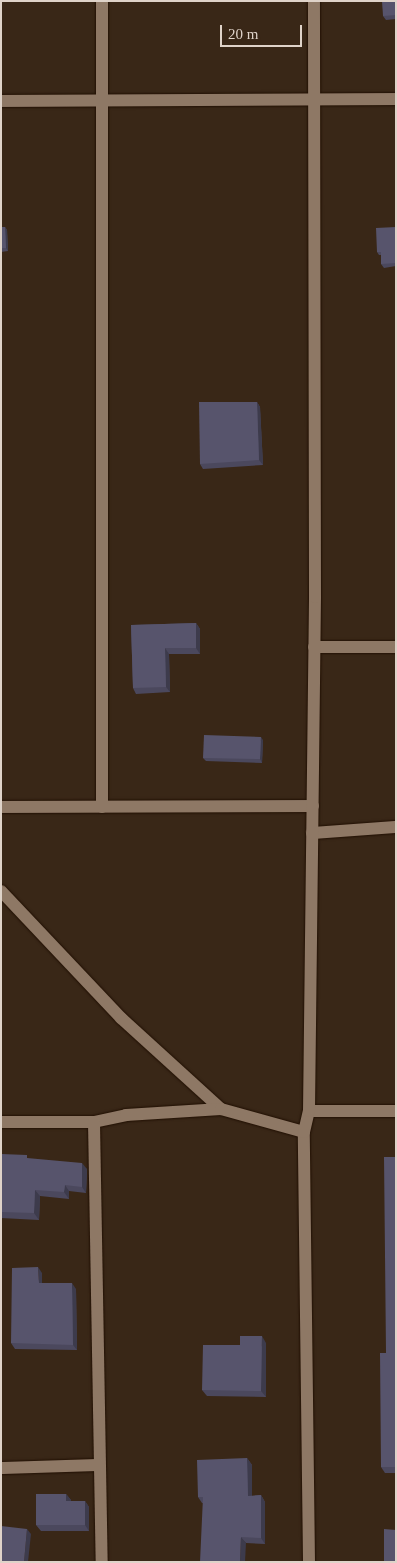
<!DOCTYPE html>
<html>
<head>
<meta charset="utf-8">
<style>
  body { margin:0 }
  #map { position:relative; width:397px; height:1563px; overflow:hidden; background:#392717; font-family:"Times New Roman",serif }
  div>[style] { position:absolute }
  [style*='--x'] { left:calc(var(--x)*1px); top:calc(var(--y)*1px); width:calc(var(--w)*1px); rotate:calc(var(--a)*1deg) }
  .roads { filter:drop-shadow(0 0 1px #200f02) drop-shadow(0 0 1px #200f02) }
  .minor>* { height:12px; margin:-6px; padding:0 6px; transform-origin:6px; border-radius:6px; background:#8e7865 }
  .wall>* { inset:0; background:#4b485d }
  .shaded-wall>* { inset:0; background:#3d3b4c }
  .building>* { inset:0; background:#57546c }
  span { translate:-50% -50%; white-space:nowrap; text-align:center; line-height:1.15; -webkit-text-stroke:4.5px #392717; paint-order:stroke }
  .frame { position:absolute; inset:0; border:2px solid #dfd3c9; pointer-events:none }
  .scale { position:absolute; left:220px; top:25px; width:82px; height:22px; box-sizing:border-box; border:2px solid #dfd3c9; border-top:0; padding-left:6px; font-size:15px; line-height:18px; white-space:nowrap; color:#dfd3c9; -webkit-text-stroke:4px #392717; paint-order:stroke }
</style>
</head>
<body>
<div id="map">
  <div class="roads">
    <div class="minor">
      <i style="--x:1;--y:101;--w:395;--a:-0.3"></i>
      <i style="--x:314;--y:647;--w:82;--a:0"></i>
      <i style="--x:1;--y:807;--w:312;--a:-0.2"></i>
      <i style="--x:102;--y:807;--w:806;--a:-90"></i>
      <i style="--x:312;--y:833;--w:84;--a:-4.1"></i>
      <i style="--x:1;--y:891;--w:175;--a:46.6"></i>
      <i style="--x:121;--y:1018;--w:135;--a:42.3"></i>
      <i style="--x:309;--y:1111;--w:87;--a:0"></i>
      <i style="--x:1;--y:1122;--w:93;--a:0"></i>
      <i style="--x:94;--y:1122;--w:33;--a:-12"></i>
      <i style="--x:126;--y:1115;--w:95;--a:-3.6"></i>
      <i style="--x:221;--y:1109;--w:86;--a:15.5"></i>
      <i style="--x:94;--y:1122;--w:440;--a:89"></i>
      <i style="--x:1;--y:1468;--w:98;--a:-1.8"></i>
      <i style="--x:309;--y:1562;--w:430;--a:-90.7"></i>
      <i style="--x:304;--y:1132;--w:22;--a:-77"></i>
      <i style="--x:309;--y:1111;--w:514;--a:-89.33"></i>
      <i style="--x:315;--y:597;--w:596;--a:-90.1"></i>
    </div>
  </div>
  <div class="wall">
    <i style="clip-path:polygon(396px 1px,396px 19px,386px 20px,383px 16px)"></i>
    <i style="clip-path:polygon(1px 227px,5px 227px,7px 230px,8px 251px,1px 252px)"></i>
    <i style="clip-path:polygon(396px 227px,396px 266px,384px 268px,381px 264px,381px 255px,379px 255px,377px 252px)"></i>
    <i style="clip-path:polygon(257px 402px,260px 407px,263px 465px,203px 469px,200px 464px)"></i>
    <i style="clip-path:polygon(196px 623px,200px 629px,200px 654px,169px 654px,170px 692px,136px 694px,133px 688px,131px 625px)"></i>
    <i style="clip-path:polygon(263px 740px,262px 763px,206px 761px,203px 758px)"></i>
    <i style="clip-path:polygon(1px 1154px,87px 1169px,86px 1193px,69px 1191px,69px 1199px,40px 1196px,39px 1220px,1px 1218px)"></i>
    <i style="clip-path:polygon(396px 1157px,396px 1473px,385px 1473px,381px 1467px)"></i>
    <i style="clip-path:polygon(42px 1273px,42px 1283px,76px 1289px,77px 1350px,15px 1349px,11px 1343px)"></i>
    <i style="clip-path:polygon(266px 1343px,266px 1397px,207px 1396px,202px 1390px)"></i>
    <i style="clip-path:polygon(247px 1458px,252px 1465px,252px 1496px,261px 1495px,265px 1502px,265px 1544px,246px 1543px,203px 1503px,202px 1503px,198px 1497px)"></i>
    <i style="clip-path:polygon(66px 1494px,71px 1500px,71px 1501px,85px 1501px,89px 1507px,89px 1531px,41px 1531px,36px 1525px)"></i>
  </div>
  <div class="shaded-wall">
    <i style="clip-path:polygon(5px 227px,7px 230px,8px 251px,6px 248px)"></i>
    <i style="clip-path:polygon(257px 402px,260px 407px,263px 465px,259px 460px)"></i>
    <i style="clip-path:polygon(196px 623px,200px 629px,200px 654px,196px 648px)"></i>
    <i style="clip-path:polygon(165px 648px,169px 654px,170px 692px,166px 687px)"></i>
    <i style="clip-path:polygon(261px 737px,263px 740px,262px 763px,260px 759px)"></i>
    <i style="clip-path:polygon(82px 1163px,87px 1169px,86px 1193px,82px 1187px)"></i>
    <i style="clip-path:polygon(65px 1185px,69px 1191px,69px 1199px,64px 1192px)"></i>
    <i style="clip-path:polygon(35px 1190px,40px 1196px,39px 1220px,34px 1213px)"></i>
    <i style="clip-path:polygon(38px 1267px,42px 1273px,42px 1289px,39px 1283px)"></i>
    <i style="clip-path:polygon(72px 1283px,76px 1289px,77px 1350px,73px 1345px)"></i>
    <i style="clip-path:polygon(262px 1336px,266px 1343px,266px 1397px,261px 1391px)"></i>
    <i style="clip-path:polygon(247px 1458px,252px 1465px,252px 1502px,248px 1496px)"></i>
    <i style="clip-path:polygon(66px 1494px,71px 1500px,70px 1508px,66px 1501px)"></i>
    <i style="clip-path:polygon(261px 1495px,265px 1502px,265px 1544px,261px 1538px)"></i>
    <i style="clip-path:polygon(85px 1501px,89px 1507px,89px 1531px,85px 1525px)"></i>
    <i style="clip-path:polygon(27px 1529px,31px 1534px,28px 1562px,24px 1562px)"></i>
    <i style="clip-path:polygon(241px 1537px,246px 1543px,245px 1562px,240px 1562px)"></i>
  </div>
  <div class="building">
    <i style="clip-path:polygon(382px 1px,396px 1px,396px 15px,383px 16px)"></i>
    <i style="clip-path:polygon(1px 227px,5px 227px,6px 248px,1px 248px)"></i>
    <i style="clip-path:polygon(396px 227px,396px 263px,381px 264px,381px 252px,377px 252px,376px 228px)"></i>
    <i style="clip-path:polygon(199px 402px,257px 402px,259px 460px,200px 464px)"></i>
    <i style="clip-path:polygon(196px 623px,196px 648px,165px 648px,166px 687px,133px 688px,131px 625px)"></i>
    <i style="clip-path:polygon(204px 735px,261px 737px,260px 759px,203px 758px)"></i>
    <i style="clip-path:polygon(1px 1154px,27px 1155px,27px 1158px,82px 1163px,82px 1187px,65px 1185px,64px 1192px,35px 1190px,34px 1213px,1px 1212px)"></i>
    <i style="clip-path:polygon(384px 1157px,396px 1157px,396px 1467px,381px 1467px,380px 1353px,386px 1353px)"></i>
    <i style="clip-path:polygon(38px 1267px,39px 1283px,72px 1283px,73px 1345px,11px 1343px,12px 1268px)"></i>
    <i style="clip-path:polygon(240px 1336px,262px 1336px,261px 1391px,202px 1390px,203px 1345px,240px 1345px)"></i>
    <i style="clip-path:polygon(247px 1458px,248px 1496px,261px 1495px,261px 1538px,241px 1537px,240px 1562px,200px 1562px,203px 1497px,198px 1497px,197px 1460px)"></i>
    <i style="clip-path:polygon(36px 1494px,66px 1494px,66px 1501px,85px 1501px,85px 1525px,36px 1525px)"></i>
    <i style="clip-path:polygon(1px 1526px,27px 1529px,24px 1562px,1px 1562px)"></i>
    <i style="clip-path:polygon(384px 1529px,396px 1530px,396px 1562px,384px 1562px)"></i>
  </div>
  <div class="frame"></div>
  <div class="scale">20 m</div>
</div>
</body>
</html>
